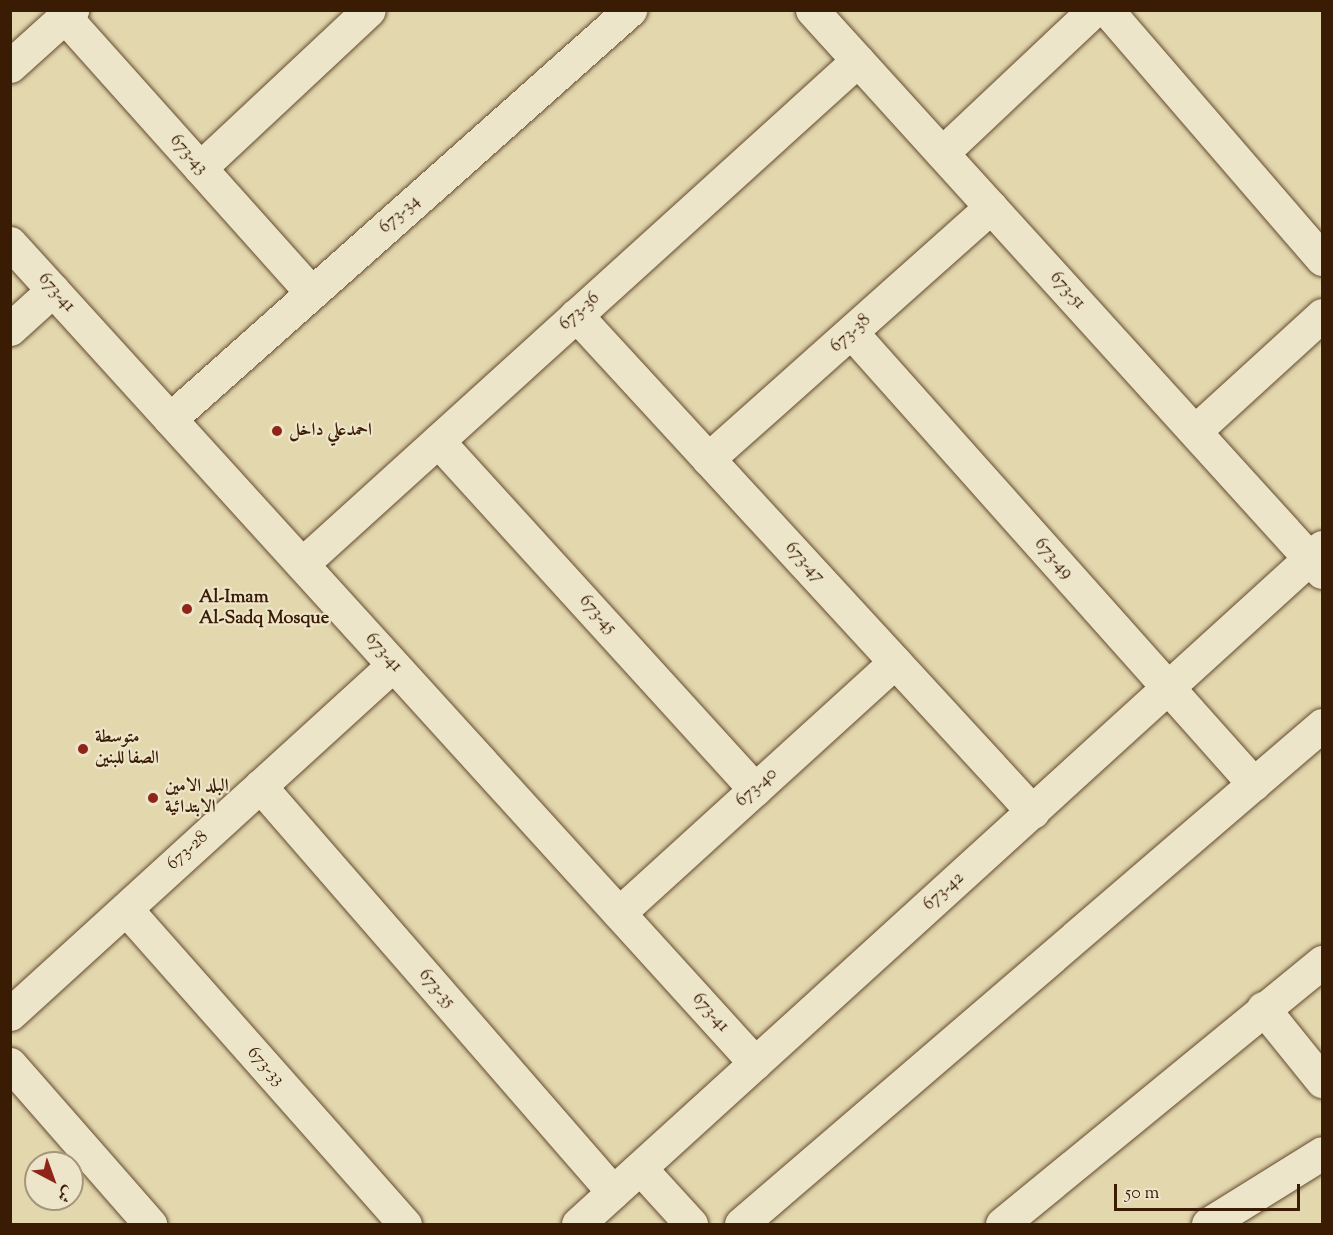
<!DOCTYPE html>
<html>
<head>
<meta charset="utf-8">
<style>
  body { margin:0 }
  #map { position:relative; width:1333px; height:1235px; overflow:hidden; background:#e3d7ae; font-family:"Sorts Mill Goudy",Amiri,serif }
  div>[style] { position:absolute }
  [style*='--x'] { left:calc(var(--x)*1px); top:calc(var(--y)*1px); width:calc(var(--w)*1px); rotate:calc(var(--a)*1deg) }
  .roads { filter:drop-shadow(0 0 2px #644b2e) drop-shadow(0 0 2px #644b2e) }
  .minor>* { height:33px; margin:-16.5px; padding:0 16.5px; transform-origin:16.5px; border-radius:16.5px; background:#ede5ca }
  .dots>* { width:16px; height:16px; translate:-50% -50%; box-sizing:border-box; border:3px solid #ede5ca; border-radius:50% }
  span { translate:-50% -50%; white-space:nowrap; text-align:center; line-height:1.15; -webkit-text-stroke:4.5px #ede5ca; paint-order:stroke }
  .street-label { font-size:18px; color:#3a1c04 }
  .poi-label { font-size:18px; color:#3a1c04; font-weight:700 }
  .left { translate:0 -50%; text-align:left }
  .frame { position:absolute; inset:0; border:12px solid #3a1c04; pointer-events:none }
  .north { position:absolute; left:24px; top:1151px; width:60px; height:60px; box-sizing:border-box; background:#ede5ca; border:2px solid #a5957b; border-radius:50%; rotate:139deg; font-size:16px; font-weight:700; line-height:24px; text-align:center; color:#3a1c04 }
  .north::after { content:''; display:block; margin:auto; width:21px; height:27px; background:#8f2418; clip-path:polygon(50% 0,100% 100%,50% 72%,0 100%) }
  .scale { position:absolute; left:1114px; top:1184px; width:186px; height:27px; box-sizing:border-box; border:3px solid #3a1c04; border-top:0; padding-left:8px; font-size:18px; line-height:21px; white-space:nowrap; color:#3a1c04; -webkit-text-stroke:4px #ede5ca; paint-order:stroke }
</style>
</head>
<body>
<div id="map">
  <div class="roads">
    <div class="minor">
      <i style="--x:812;--y:10;--w:759;--a:47.78"></i>
      <i style="--x:1107;--y:10;--w:329;--a:49.2"></i>
      <i style="--x:65;--y:17;--w:370;--a:48.2"></i>
      <i style="--x:10;--y:66;--w:84;--a:-42.1"></i>
      <i style="--x:942;--y:153;--w:209;--a:-43.3"></i>
      <i style="--x:200;--y:168;--w:231;--a:-43.1"></i>
      <i style="--x:10;--y:243;--w:1108;--a:47.74"></i>
      <i style="--x:576;--y:315;--w:675;--a:47.4"></i>
      <i style="--x:10;--y:329;--w:58;--a:-42.2"></i>
      <i style="--x:852;--y:333;--w:604;--a:48.29"></i>
      <i style="--x:170;--y:419;--w:616;--a:-41.64"></i>
      <i style="--x:1195;--y:431;--w:172;--a:-42.4"></i>
      <i style="--x:438;--y:441;--w:471;--a:47.7"></i>
      <i style="--x:708;--y:459;--w:379;--a:-41.7"></i>
      <i style="--x:302;--y:564;--w:750;--a:-42.19"></i>
      <i style="--x:260;--y:786;--w:538;--a:48.99"></i>
      <i style="--x:126;--y:909;--w:421;--a:48.5"></i>
      <i style="--x:619;--y:913;--w:373;--a:-42.3"></i>
      <i style="--x:1263;--y:1008;--w:94;--a:51.1"></i>
      <i style="--x:10;--y:1014;--w:518;--a:-42.34"></i>
      <i style="--x:10;--y:1064;--w:213;--a:48.8"></i>
      <i style="--x:640;--y:1168;--w:76;--a:47.7"></i>
      <i style="--x:578;--y:1224;--w:1006;--a:-42.3"></i>
      <i style="--x:741;--y:1224;--w:766;--a:-40.66"></i>
      <i style="--x:1002;--y:1224;--w:414;--a:-39.3"></i>
      <i style="--x:1208;--y:1224;--w:134;--a:-31.9"></i>
    </div>
  </div>
  <div class="dots">
    <i style="left:277px;top:431px;background:#8f2418"></i>
    <i style="left:187px;top:609px;background:#8f2418"></i>
    <i style="left:83px;top:749px;background:#8f2418"></i>
    <i style="left:153px;top:798px;background:#8f2418"></i>
  </div>
  <div class="street-label">
    <span style="left:188px;top:155px;rotate:48deg">673-43</span>
    <span style="left:400px;top:215px;rotate:-42deg">673-34</span>
    <span style="left:1067px;top:291px;rotate:48deg">673-51</span>
    <span style="left:56px;top:293px;rotate:48deg">673-41</span>
    <span style="left:580px;top:312px;rotate:-42deg">673-36</span>
    <span style="left:851px;top:334px;rotate:-42deg">673-38</span>
    <span style="left:1053px;top:559px;rotate:48deg">673-49</span>
    <span style="left:804px;top:563px;rotate:47deg">673-47</span>
    <span style="left:597px;top:615px;rotate:48deg">673-45</span>
    <span style="left:383px;top:653px;rotate:48deg">673-41</span>
    <span style="left:757px;top:788px;rotate:-42deg">673-40</span>
    <span style="left:188px;top:851px;rotate:-42deg">673-28</span>
    <span style="left:944px;top:892px;rotate:-42deg">673-42</span>
    <span style="left:436px;top:989px;rotate:49deg">673-35</span>
    <span style="left:710px;top:1013px;rotate:48deg">673-41</span>
    <span style="left:265px;top:1067px;rotate:48deg">673-33</span>
  </div>
  <div class="poi-label">
    <span class="left" style="left:289px;top:431px">احمدعلي داخل</span>
    <span class="left" style="left:199px;top:609px">Al-Imam<br>Al-Sadq Mosque</span>
    <span class="left" style="left:95px;top:749px">متوسطة<br>الصفا للبنين</span>
    <span class="left" style="left:165px;top:798px">البلد الامين<br>الابتدائية</span>
  </div>
  <div class="frame"></div>
  <div class="north">ش</div>
  <div class="scale">50 m</div>
</div>
</body>
</html>
